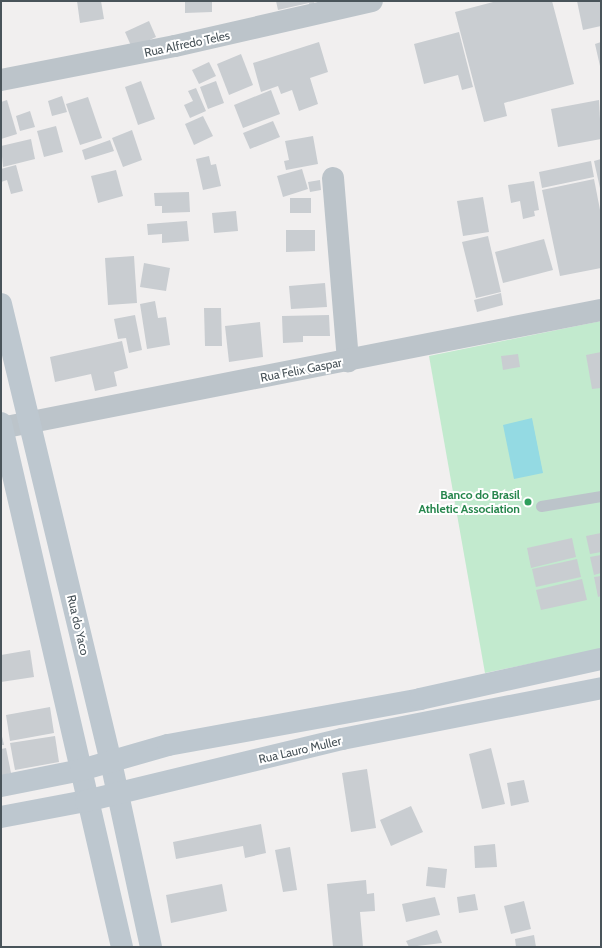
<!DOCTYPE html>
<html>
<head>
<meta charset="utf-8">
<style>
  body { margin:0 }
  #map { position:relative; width:602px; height:948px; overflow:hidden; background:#f1efef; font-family:Cabin,sans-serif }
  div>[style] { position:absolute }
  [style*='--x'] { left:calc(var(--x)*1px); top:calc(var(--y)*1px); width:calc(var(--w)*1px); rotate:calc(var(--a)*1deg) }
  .green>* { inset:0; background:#c2eace }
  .water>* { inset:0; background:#94dae3 }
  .building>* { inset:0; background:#c9cdd1 }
  .lane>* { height:11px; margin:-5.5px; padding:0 5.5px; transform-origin:5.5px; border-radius:5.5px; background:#bcc4ca }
  .street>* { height:22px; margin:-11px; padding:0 11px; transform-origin:11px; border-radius:11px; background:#bcc4ca }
  .secondary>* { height:22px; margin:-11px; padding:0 11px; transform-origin:11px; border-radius:11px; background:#bdc7cf }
  .dots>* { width:11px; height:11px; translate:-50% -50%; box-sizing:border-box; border:2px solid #fff; border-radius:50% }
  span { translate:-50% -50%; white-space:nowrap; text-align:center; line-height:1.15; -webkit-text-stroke:4px #fff; paint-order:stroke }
  .street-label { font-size:12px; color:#49545a }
  .leisure-label { font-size:12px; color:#27864d; font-weight:700 }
  .right { translate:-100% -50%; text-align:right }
  .frame { position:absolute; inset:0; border:2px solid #49545a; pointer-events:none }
</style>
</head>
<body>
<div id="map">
  <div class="green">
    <i style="clip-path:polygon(601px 321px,601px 649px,485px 673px,429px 356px)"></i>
  </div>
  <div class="water">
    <i style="clip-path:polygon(532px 418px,543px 473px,514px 479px,503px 425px)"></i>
  </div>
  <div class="building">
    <i style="clip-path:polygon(77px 1px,101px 1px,104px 19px,80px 23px)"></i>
    <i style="clip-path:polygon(185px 1px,212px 1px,212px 12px,185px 13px)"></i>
    <i style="clip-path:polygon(276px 1px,314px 1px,315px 7px,310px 8px,309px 3px,278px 10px)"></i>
    <i style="clip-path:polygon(497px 1px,552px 1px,574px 84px,504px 103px,507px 116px,484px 122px,455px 12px)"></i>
    <i style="clip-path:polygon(577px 1px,601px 1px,601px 26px,583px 30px)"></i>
    <i style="clip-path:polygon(149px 21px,156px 37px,132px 48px,125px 32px)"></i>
    <i style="clip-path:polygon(459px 32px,473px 87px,462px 90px,458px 75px,424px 84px,414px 44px)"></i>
    <i style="clip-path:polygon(319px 42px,328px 72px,310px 78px,318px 104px,299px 111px,292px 90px,281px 94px,278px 86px,261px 92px,253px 63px)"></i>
    <i style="clip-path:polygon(601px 42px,601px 66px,600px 66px,595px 44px)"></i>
    <i style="clip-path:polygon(241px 54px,253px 85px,229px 95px,217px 64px)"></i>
    <i style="clip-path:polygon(209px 62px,216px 76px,199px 84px,192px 70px)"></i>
    <i style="clip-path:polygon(141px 81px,155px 119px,138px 125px,125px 87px)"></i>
    <i style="clip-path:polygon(216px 81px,224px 103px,208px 109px,200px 87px)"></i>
    <i style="clip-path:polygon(196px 88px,206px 111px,190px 118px,184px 105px,193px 101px,188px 91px)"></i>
    <i style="clip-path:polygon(271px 90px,280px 114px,243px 128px,234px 105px)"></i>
    <i style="clip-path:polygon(62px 96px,67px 112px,52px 116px,48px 101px)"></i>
    <i style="clip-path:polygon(88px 97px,102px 138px,80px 145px,66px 104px)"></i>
    <i style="clip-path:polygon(7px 100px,17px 134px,1px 139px,1px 102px)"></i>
    <i style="clip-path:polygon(599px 100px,601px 139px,558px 147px,551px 109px)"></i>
    <i style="clip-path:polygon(30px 111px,35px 127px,20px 131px,16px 116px)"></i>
    <i style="clip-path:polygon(203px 116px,213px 136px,194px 145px,185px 124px)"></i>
    <i style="clip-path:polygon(273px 121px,280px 137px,250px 149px,243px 133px)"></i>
    <i style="clip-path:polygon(56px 126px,63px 152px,44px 157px,37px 131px)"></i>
    <i style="clip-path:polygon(132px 130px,142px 160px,123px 167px,112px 138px)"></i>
    <i style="clip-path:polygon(313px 136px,318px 164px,286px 170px,284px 161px,289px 160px,285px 141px)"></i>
    <i style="clip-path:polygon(31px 139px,35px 159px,3px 167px,1px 146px)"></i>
    <i style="clip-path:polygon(110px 140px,114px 151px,85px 160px,82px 150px)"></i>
    <i style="clip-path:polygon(209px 156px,211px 165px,216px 164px,221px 186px,203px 190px,196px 159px)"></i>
    <i style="clip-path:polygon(601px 159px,601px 188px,600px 188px,594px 161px)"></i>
    <i style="clip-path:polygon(591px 161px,594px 177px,542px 188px,539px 172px)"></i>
    <i style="clip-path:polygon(16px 165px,23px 191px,11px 194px,7px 180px,1px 182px,1px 169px)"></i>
    <i style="clip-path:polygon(302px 169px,308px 189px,283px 197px,277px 176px)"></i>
    <i style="clip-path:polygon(116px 170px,123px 196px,98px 203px,91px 176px)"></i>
    <i style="clip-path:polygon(594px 179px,601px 215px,601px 268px,560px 276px,542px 190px)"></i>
    <i style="clip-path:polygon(320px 180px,321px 190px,310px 192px,308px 182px)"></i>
    <i style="clip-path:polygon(534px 181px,539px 210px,534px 211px,535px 216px,523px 219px,520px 201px,511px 203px,508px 185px)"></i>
    <i style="clip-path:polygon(189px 192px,190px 212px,162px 213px,162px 206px,155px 206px,154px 193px)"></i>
    <i style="clip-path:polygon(483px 197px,489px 232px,463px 236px,457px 201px)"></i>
    <i style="clip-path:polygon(290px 198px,311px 198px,311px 213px,290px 213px)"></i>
    <i style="clip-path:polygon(236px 211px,238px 231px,214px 233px,212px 213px)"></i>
    <i style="clip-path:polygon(187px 221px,189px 241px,162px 243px,162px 234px,148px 235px,147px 224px)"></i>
    <i style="clip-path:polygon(286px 230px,315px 230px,315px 251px,286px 252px)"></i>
    <i style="clip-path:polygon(488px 236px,501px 292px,476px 298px,462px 242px)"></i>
    <i style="clip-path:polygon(544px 239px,553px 270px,503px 283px,495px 252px)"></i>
    <i style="clip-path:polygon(134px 256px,137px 303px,108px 305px,105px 258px)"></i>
    <i style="clip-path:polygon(144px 263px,170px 268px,166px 291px,140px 287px)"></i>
    <i style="clip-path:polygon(325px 283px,327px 307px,291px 309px,289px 286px)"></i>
    <i style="clip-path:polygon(501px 293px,503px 305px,477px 312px,474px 300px)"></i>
    <i style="clip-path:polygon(155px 301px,158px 318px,166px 317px,170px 345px,147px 349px,140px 304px)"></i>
    <i style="clip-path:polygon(204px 308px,221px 308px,222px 346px,205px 346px)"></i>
    <i style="clip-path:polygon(135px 315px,142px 350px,129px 353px,126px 338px,118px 339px,114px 319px)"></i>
    <i style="clip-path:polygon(329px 315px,330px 336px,303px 336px,303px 342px,283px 343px,282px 316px)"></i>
    <i style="clip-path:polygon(260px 322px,263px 357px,229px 362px,225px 326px)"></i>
    <i style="clip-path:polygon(122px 341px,128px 368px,114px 372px,117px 386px,95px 391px,91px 374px,55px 382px,50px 357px)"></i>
    <i style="clip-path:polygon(601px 352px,601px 388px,592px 389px,586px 355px)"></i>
    <i style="clip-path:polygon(518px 354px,520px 367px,503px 370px,501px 356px)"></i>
    <i style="clip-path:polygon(601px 533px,601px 552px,590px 554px,586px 536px)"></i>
    <i style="clip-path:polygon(572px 538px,576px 557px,531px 568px,527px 548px)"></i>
    <i style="clip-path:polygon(601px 555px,601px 573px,594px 575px,590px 557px)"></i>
    <i style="clip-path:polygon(577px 559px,581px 577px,536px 587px,532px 569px)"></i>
    <i style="clip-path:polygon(601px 576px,601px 596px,598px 597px,594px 577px)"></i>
    <i style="clip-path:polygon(582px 579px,587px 600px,541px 610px,536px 590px)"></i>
    <i style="clip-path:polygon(30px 650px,34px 677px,1px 682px,1px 655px)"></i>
    <i style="clip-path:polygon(50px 707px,54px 733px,10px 741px,6px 715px)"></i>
    <i style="clip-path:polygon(1px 732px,4px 745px,1px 745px)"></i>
    <i style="clip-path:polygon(55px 736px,59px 762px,15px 770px,10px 743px)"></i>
    <i style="clip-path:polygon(6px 748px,11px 773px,1px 776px,1px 749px)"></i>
    <i style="clip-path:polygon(491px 748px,505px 804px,482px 809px,469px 754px)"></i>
    <i style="clip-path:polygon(367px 769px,376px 828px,351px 832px,342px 773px)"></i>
    <i style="clip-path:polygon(524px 780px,529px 802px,511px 806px,507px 783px)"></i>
    <i style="clip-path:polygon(411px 806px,423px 832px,391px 846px,380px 820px)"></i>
    <i style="clip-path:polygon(261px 824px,266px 853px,245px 858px,243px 846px,176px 859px,173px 842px)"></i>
    <i style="clip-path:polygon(495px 844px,497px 867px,475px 868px,474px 846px)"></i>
    <i style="clip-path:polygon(290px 847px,297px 890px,283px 892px,275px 850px)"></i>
    <i style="clip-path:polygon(428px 867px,447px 869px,445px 888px,426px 886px)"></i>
    <i style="clip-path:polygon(366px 880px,367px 894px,374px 893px,375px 911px,360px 912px,363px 947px,333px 947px,327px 884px)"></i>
    <i style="clip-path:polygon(222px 884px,227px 911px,171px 923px,166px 895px)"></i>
    <i style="clip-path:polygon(475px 894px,478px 910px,459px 913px,457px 897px)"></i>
    <i style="clip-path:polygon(435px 897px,440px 915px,406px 922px,402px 904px)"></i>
    <i style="clip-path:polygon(524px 901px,531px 929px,511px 934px,504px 906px)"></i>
    <i style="clip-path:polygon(437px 930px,442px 943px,409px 947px,406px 941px)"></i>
    <i style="clip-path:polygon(534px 935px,536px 947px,516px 947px,515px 939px)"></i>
  </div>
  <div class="lane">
    <i style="--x:541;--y:506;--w:61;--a:-9.5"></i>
  </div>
  <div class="street">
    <i style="--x:1;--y:80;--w:177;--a:-11.1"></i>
    <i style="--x:175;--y:46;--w:202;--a:-12.9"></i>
    <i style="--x:333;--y:178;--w:184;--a:85.3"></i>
    <i style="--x:1;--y:428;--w:611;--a:-11.13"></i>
  </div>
  <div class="secondary">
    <i style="--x:1;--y:304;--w:471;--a:76.5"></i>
    <i style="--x:111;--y:762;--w:189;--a:77.8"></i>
    <i style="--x:1;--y:423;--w:538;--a:77"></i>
    <i style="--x:1;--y:786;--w:82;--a:-11.3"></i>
    <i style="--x:81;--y:770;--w:91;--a:-16"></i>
    <i style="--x:168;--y:745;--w:256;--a:-10.3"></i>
    <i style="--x:420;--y:699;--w:185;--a:-12.5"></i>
    <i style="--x:1;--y:817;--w:86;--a:-10.7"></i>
    <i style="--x:86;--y:801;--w:263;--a:-13.6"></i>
    <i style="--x:342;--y:739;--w:264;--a:-11.1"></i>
  </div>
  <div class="dots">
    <i style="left:528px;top:502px;background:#2e9e5b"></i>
  </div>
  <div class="street-label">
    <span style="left:187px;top:44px;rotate:-12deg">Rua Alfredo Teles</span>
    <span style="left:301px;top:370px;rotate:-11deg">Rua Felix Gaspar</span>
    <span style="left:78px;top:625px;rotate:77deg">Rua do Yaco</span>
    <span style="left:300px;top:750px;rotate:-13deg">Rua Lauro Muller</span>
  </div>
  <div class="leisure-label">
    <span class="right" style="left:520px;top:502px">Banco do Brasil<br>Athletic Association</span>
  </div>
  <div class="frame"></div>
</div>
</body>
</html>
